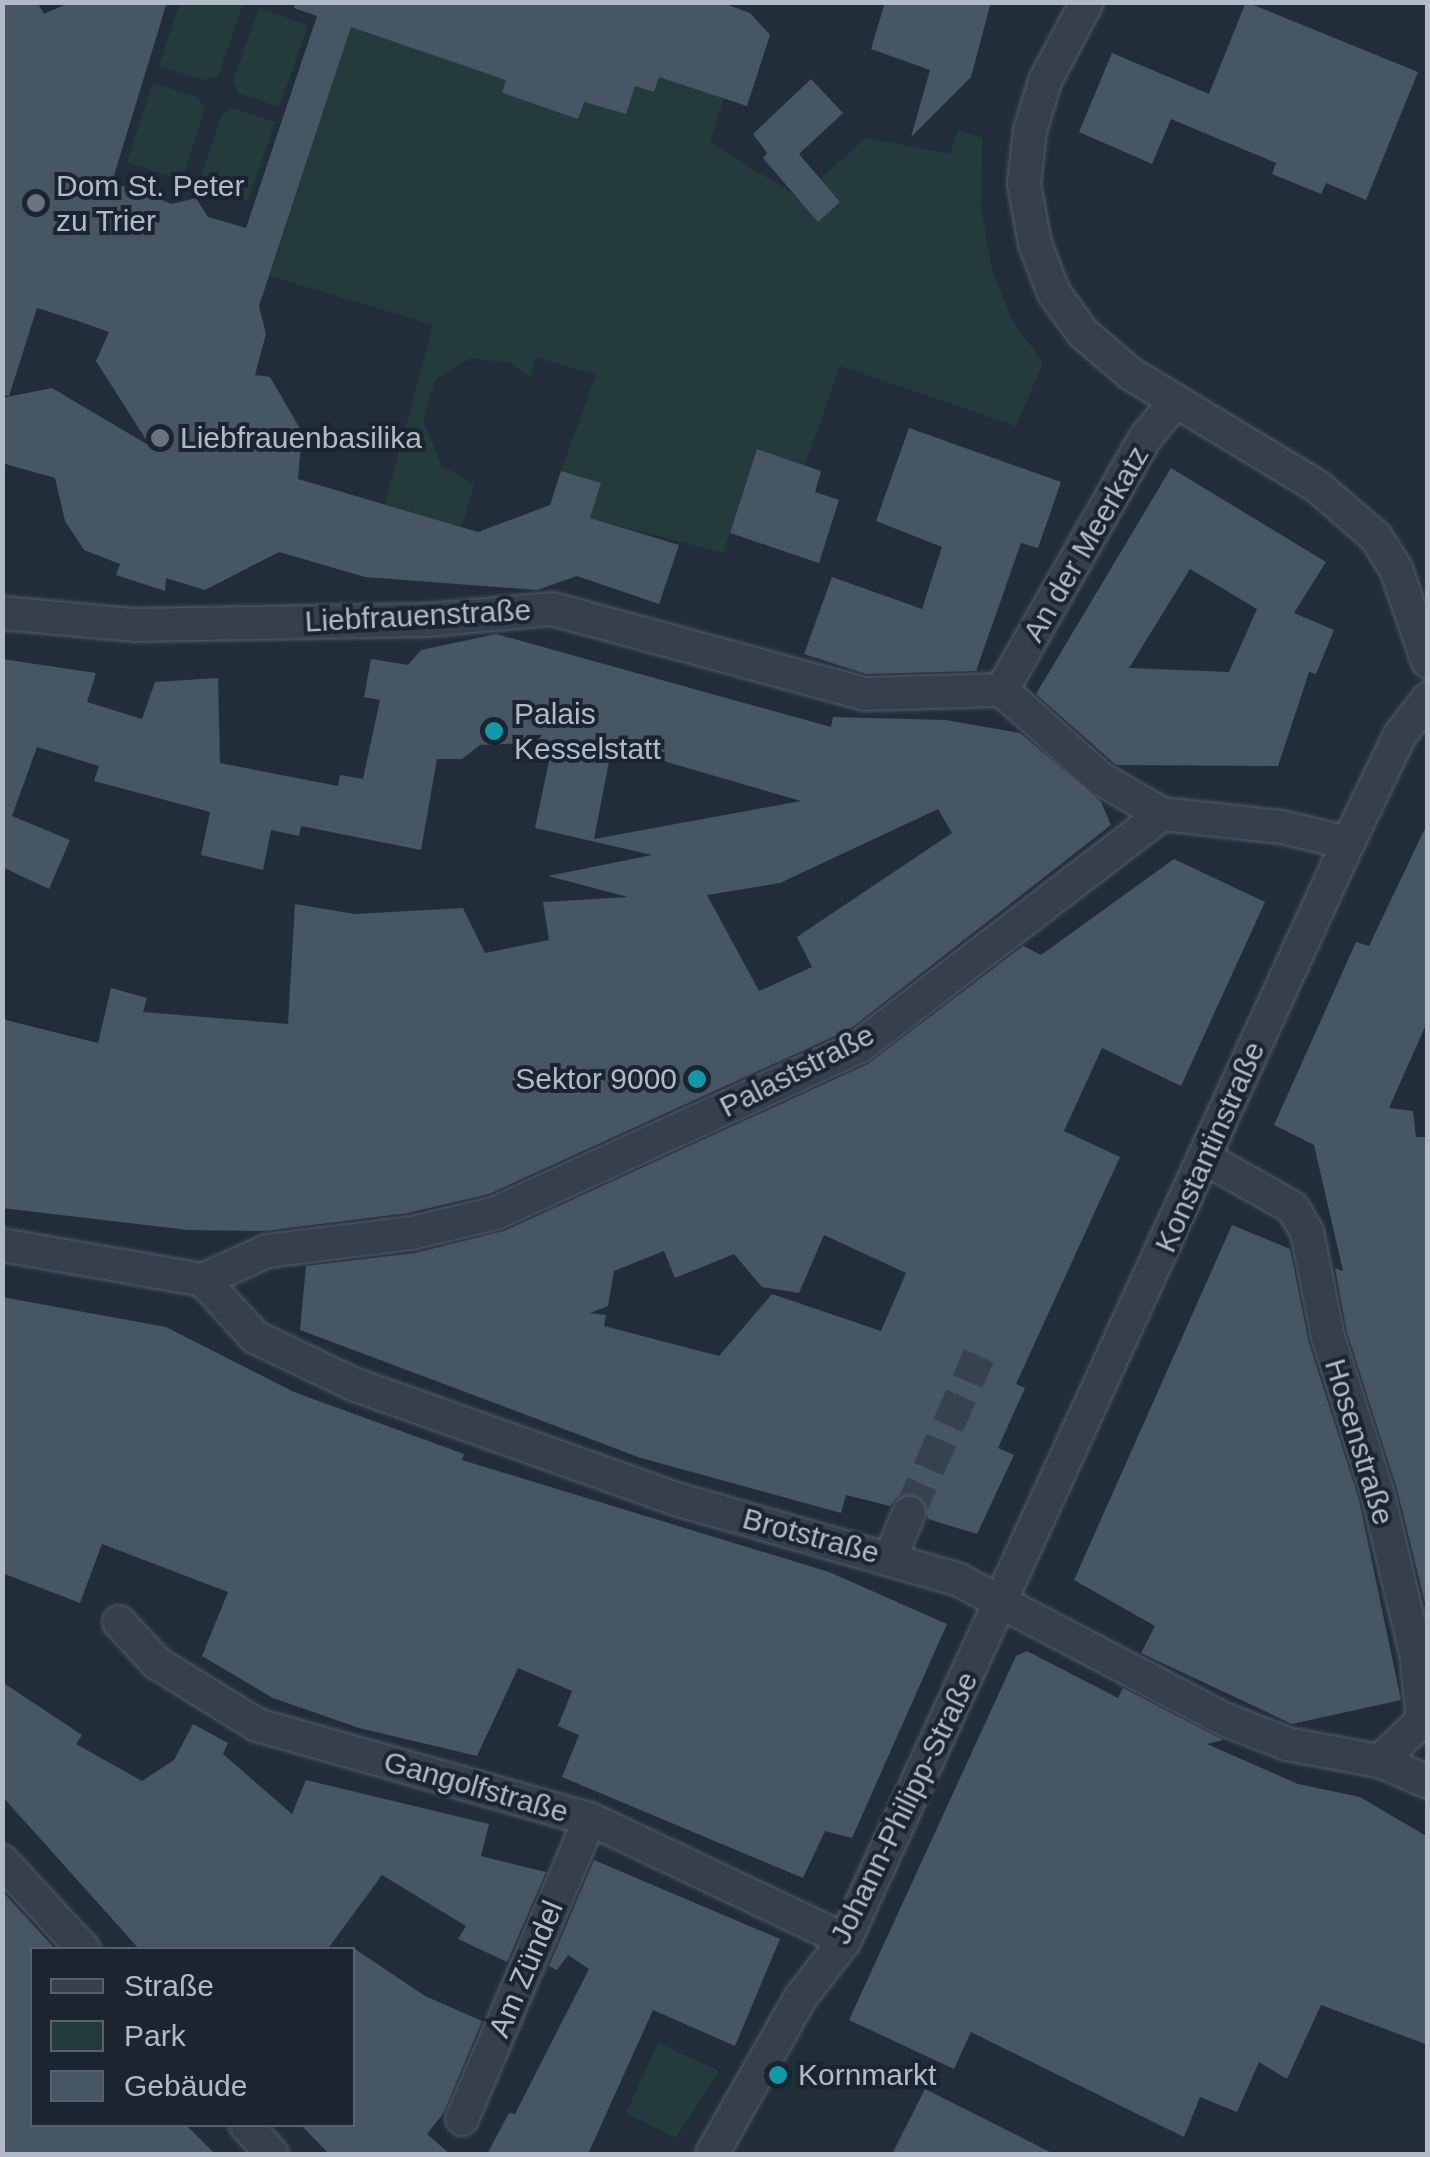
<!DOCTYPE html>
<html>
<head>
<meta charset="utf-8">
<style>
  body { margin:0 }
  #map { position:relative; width:1430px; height:2157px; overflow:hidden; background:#212e3a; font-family:Arial,sans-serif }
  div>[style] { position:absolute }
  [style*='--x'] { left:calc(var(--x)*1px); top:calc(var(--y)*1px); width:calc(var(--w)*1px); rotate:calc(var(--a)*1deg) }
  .green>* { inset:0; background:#233b3b }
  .building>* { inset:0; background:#475663 }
  .street-tunnel>* { height:32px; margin-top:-16px; transform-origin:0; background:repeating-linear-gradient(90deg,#36434f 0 32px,transparent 0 48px) }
  .roads { filter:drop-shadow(0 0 2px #535e68) drop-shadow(0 0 2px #535e68) }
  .street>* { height:32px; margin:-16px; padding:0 16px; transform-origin:16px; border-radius:16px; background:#35404a }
  .dots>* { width:28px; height:28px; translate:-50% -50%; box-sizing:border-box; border:5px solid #1a252f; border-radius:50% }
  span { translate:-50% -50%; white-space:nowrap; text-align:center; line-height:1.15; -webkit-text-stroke:8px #1a252f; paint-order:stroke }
  .poi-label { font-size:30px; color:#b0bbc6 }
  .left { translate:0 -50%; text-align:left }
  .right { translate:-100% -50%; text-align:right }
  .street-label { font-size:30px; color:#b0bbc6 }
  .frame { position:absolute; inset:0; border:5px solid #b0bbc6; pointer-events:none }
  .legend { position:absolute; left:30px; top:1947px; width:325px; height:180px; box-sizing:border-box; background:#1a252f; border:2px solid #56616b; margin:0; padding:12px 18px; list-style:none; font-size:30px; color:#b0bbc6 }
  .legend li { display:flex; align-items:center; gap:20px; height:50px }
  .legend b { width:50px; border:2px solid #56616b }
</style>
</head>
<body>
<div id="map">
  <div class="green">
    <i style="clip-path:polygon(180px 3px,243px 4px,218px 76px,203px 80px,159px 66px)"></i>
    <i style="clip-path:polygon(259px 8px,308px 25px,279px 107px,238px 93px,233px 81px)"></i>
    <i style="clip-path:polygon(351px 27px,507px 77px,502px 94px,577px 118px,584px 102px,625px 114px,635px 86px,659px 77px,724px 98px,710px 142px,795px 195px,840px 202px,820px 179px,866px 138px,950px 154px,958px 130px,982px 138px,981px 205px,991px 266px,1011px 318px,1043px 363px,1016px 426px,840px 366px,805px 465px,757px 449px,723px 553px,590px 518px,601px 483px,561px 471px,596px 375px,536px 357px,530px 377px,510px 363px,471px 358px,435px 380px,423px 420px,441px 465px,474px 485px,462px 527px,385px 504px,433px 325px,270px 276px)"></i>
    <i style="clip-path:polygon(153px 83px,198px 97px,205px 109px,182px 180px,127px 162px)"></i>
    <i style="clip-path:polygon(233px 108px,275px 122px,248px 201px,198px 184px,222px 114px)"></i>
    <i style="clip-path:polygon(658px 2043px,719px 2071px,676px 2138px,626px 2113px)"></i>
  </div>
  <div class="building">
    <i style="clip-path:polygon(2px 2px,37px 2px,44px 14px,71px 2px,167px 2px,112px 182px,172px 204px,196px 198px,208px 217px,246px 228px,317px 16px,294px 8px,295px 2px,720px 2px,750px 13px,770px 35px,747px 106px,659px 77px,654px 92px,635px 86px,626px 114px,584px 102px,578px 119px,502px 93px,506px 80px,351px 27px,259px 306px,266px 334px,255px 375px,270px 377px,302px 432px,298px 479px,478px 532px,550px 505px,561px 471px,601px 483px,590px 518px,679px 545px,659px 604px,577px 576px,537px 590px,365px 577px,279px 552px,205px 590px,166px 578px,165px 591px,116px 575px,120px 564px,84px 550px,65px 521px,55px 478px,2px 463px,2px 398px,52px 388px,150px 446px,96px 361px,109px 332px,78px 321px,37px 308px,9px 396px,2px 395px)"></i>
    <i style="clip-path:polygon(885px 2px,991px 2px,971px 77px,911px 137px,930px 70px,871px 49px)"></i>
    <i style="clip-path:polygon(1246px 2px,1418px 72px,1366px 200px,1326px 183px,1321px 194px,1272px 174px,1276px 163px,1171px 119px,1152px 164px,1079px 132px,1112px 53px,1209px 94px)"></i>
    <i style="clip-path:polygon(811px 79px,843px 113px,799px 154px,840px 202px,818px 222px,763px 158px,767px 153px,753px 134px)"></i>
    <i style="clip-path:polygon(909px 428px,1061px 482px,1038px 548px,1021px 543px,976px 671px,866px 674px,804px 654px,832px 577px,922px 609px,942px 547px,876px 521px)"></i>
    <i style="clip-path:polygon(757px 449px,821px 471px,815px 492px,839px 500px,819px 563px,730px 533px)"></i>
    <i style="clip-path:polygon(evenodd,1171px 468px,1326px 562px,1294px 613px,1334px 630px,1316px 674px,1309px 672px,1278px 766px,1116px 765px,1036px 694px,1171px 468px,1190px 569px,1257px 609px,1229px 672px,1129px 668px,1190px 569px)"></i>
    <i style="clip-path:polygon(evenodd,496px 634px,831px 727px,833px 717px,946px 720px,1020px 733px,1101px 802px,1111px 825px,850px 1029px,489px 1194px,408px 1213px,264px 1231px,188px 1230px,2px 1208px,2px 1019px,98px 1043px,111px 988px,147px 998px,143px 1012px,288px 1024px,295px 904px,355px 914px,463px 908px,485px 953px,549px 940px,543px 902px,628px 897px,548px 876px,652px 855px,535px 828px,553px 742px,480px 745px,462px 759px,437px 759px,421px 850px,301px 826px,299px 836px,271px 830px,263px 870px,201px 855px,210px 812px,94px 781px,99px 766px,37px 747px,12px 816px,70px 840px,49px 889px,2px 867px,2px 659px,96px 673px,87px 702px,142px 719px,155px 682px,218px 678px,220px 763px,338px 786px,340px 775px,363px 779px,380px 700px,364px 697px,371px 659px,408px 665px,421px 650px,496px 634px,612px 746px,801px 801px,594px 839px,612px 746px,496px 634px,938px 809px,952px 833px,797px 937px,812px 967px,759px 991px,707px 895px,780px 883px,938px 809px)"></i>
    <i style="clip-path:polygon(1428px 822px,1428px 1020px,1389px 1108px,1413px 1111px,1416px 1137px,1428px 1137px,1428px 1615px,1397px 1489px,1347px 1332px,1335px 1268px,1343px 1271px,1314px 1145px,1274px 1125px,1356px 942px,1369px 946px)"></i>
    <i style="clip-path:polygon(evenodd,1174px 859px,1265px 902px,1181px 1086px,1102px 1048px,1064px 1131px,1120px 1157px,1016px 1384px,1025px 1388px,998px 1448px,1014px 1455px,977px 1534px,928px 1519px,925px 1502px,916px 1494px,898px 1497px,890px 1506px,846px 1495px,841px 1513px,641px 1458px,300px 1330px,306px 1266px,415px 1253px,504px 1231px,868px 1064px,1023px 946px,1041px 955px,1174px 859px,824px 1235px,906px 1273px,881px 1331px,772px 1294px,719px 1356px,604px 1326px,606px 1315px,590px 1313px,608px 1306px,614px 1271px,664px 1251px,675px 1278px,734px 1254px,762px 1287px,799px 1293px,824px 1235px)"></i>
    <i style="clip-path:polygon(1232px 1225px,1290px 1249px,1309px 1343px,1359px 1500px,1401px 1700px,1292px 1724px,1141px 1653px,1155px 1626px,1074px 1580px)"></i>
    <i style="clip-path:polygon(2px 1297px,166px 1327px,294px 1392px,464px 1454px,462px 1460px,829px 1572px,947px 1624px,852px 1838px,825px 1831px,803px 1878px,562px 1777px,579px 1735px,558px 1726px,572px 1691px,518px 1668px,477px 1756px,359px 1728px,273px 1698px,202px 1656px,228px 1592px,102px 1544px,80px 1603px,2px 1573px)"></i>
    <i style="clip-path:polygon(1027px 1651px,1118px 1698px,1123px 1688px,1223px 1740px,1207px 1744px,1298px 1784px,1360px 1797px,1428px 1837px,1428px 2045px,1321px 2005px,1287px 2079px,1259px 2062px,1237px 2112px,1200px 2097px,1184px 2137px,971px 2032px,954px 2069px,849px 2020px,1016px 1656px)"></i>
    <i style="clip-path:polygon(2px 1682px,82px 1735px,76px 1744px,142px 1781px,174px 1760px,193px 1724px,228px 1743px,223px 1754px,292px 1814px,306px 1780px,489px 1824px,481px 1856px,546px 1872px,507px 1962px,458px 1939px,466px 1926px,382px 1875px,327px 1950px,140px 1950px,2px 1796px)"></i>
    <i style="clip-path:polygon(594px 1860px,780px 1939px,735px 2046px,653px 2010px,588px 2154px,487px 2154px,509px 2113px,515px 2114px,589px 1969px,568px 1955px,557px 1970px,549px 1966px)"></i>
    <i style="clip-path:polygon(2px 1891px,56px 1950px,32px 1950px,32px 2124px,185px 2124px,215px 2154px,2px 2154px)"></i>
    <i style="clip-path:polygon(352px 1947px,425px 1996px,482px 2021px,443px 2114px,427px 2134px,450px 2154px,329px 2154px,300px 2124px,352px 2124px)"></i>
    <i style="clip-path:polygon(925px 2089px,1054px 2154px,892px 2154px)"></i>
  </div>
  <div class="street-tunnel">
    <i style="--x:909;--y:1513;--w:172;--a:-66"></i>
  </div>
  <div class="roads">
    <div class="street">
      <i style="--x:1087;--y:2;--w:89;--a:118"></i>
      <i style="--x:1045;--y:81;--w:52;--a:106.7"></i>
      <i style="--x:1030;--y:131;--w:53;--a:96.5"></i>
      <i style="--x:1024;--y:184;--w:61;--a:79.6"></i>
      <i style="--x:1035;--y:244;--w:53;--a:68.8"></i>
      <i style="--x:1054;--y:293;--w:49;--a:54.1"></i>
      <i style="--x:1083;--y:333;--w:63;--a:40.5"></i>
      <i style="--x:1131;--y:374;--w:218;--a:31.1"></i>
      <i style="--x:1318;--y:487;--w:77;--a:40.8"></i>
      <i style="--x:1376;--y:537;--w:38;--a:58"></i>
      <i style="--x:1396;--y:569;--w:98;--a:71"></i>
      <i style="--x:2;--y:613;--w:134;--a:5.2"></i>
      <i style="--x:135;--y:625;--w:292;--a:-1"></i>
      <i style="--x:427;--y:620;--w:125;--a:-5"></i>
      <i style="--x:552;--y:609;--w:323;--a:15.2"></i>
      <i style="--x:864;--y:694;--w:138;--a:-1.7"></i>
      <i style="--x:1002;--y:690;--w:133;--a:42"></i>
      <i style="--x:1101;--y:779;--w:70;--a:29.8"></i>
      <i style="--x:1162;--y:814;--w:121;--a:6.2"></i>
      <i style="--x:1282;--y:827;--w:68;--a:13.6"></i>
      <i style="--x:1002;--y:690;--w:291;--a:-60.4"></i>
      <i style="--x:1146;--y:437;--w:45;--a:-50.4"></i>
      <i style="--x:1205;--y:1158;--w:101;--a:29.6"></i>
      <i style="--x:1293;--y:1208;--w:28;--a:60"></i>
      <i style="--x:1307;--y:1232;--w:107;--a:78.7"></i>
      <i style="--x:1328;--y:1337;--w:166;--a:72.4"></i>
      <i style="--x:1378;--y:1495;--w:163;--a:76.5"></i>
      <i style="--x:1416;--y:1653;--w:67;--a:84"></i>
      <i style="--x:1423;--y:1720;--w:59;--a:136.4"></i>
      <i style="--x:2;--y:1245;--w:204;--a:9.9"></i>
      <i style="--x:203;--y:1280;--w:77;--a:47.6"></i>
      <i style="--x:255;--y:1337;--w:109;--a:25.6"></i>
      <i style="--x:353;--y:1384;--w:346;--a:19.6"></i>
      <i style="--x:679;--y:1500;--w:291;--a:15.9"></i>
      <i style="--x:959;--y:1580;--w:301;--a:27.7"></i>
      <i style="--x:1226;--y:1720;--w:66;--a:21.5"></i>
      <i style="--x:1287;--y:1744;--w:95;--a:10.4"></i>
      <i style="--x:1380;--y:1761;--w:52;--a:23.6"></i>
      <i style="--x:203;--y:1280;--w:70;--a:-24.4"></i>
      <i style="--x:267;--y:1251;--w:146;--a:-7.1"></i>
      <i style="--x:412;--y:1233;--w:86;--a:-13.4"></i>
      <i style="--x:496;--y:1213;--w:400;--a:-24.6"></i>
      <i style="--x:860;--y:1046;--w:381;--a:-37.5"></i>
      <i style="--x:890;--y:1558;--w:49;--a:-67.1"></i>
      <i style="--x:119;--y:1622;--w:56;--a:47.2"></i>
      <i style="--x:157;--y:1663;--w:118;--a:31.8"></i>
      <i style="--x:257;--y:1725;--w:346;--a:15.8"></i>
      <i style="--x:590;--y:1819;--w:282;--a:25.4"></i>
      <i style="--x:2;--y:1861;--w:121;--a:47.3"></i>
      <i style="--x:462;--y:2119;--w:326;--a:-66.9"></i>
      <i style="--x:245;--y:2124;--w:40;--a:48"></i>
      <i style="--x:712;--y:2154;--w:180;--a:-60.5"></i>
      <i style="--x:801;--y:1997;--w:72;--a:-52.3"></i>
      <i style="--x:845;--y:1940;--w:1207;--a:-65.37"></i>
      <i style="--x:1348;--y:843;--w:120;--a:-64.3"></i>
      <i style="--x:1400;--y:735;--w:46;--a:-52.1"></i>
    </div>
  </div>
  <div class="dots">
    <i style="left:36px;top:203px;background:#6b7280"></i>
    <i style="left:160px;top:438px;background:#6b7280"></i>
    <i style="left:494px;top:731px;background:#0f9aa8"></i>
    <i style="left:697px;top:1079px;background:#0f9aa8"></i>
    <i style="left:778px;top:2075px;background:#0f9aa8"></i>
  </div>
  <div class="poi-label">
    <span class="left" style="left:56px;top:203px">Dom St. Peter<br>zu Trier</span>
    <span class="left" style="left:180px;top:438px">Liebfrauenbasilika</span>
    <span class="left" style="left:514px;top:731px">Palais<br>Kesselstatt</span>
    <span class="right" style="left:677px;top:1079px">Sektor 9000</span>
    <span class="left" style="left:798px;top:2075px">Kornmarkt</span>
  </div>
  <div class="street-label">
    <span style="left:1086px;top:544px;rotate:-60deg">An der Meerkatz</span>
    <span style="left:418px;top:616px;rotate:-3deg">Liebfrauenstraße</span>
    <span style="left:797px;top:1071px;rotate:-27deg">Palaststraße</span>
    <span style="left:1210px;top:1147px;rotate:-66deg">Konstantinstraße</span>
    <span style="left:1359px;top:1442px;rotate:73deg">Hosenstraße</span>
    <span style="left:811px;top:1536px;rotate:15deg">Brotstraße</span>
    <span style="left:476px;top:1787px;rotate:16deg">Gangolfstraße</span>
    <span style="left:904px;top:1808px;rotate:-64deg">Johann-Philipp-Straße</span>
    <span style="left:526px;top:1969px;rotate:-67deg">Am Zündel</span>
  </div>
  <div class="frame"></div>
  <ul class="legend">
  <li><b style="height:12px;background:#35404a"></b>Straße</li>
  <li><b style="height:28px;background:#233b3b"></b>Park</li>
  <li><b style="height:28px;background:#475663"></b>Gebäude</li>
  </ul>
</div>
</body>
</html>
